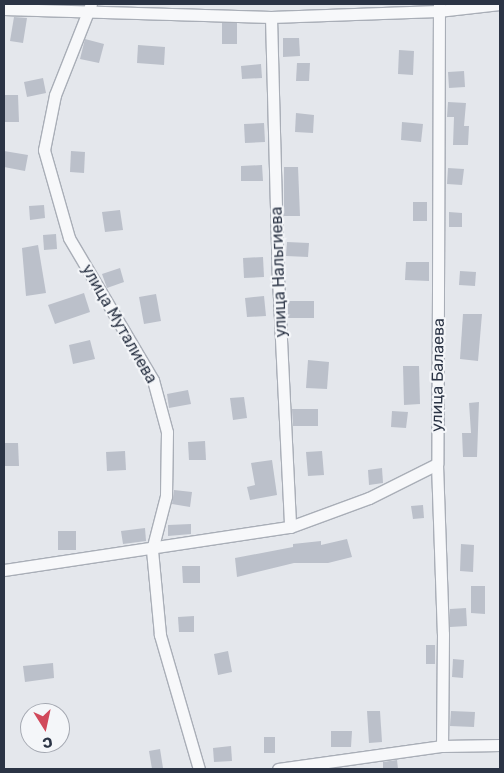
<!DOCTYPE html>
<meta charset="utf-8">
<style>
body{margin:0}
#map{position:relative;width:504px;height:773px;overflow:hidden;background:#e4e7ec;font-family:Rubik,sans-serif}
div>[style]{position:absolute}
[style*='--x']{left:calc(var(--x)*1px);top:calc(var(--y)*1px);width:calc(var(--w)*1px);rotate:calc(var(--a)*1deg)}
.building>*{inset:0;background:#bbc0ca}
.roads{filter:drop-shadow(1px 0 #a9aeb7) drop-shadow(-1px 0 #a9aeb7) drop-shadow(0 1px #a9aeb7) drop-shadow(0 -1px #a9aeb7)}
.minor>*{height:11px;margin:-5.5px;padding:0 5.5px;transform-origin:5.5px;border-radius:5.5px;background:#f7f8fa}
span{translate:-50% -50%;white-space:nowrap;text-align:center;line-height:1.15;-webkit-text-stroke:4.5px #f4f6f9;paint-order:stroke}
.street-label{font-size:16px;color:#2b3445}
.frame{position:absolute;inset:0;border:5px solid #2b3445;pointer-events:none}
.north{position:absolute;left:20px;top:703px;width:50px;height:50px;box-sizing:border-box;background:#f4f6f9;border:1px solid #a4a8b1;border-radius:50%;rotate:170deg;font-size:14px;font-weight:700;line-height:20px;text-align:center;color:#2b3445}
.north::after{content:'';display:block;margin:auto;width:18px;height:22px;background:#d1495b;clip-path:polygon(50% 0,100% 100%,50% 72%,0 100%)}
</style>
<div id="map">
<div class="building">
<div style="clip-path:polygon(14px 17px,27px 18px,23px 43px,10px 41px)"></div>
<div style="clip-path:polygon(222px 23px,237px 23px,237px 44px,222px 44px)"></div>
<div style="clip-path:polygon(283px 38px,299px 38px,300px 56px,283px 57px)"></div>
<div style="clip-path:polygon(85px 39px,104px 44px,99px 63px,80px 59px)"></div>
<div style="clip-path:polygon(138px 45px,165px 47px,164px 65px,137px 63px)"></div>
<div style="clip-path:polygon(399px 50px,414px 51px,413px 75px,398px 74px)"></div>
<div style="clip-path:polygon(297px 63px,310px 63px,309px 81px,296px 81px)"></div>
<div style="clip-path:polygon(261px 64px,262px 78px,242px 79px,241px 66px)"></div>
<div style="clip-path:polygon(464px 71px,465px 87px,449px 88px,448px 72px)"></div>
<div style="clip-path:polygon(43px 78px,46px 93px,27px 97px,24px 82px)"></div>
<div style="clip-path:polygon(4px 95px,18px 95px,19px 122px,4px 122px)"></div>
<div style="clip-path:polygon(448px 102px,466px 103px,464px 126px,469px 126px,468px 145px,453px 145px,454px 117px,447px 117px)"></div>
<div style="clip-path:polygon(296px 113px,314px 115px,313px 133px,295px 132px)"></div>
<div style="clip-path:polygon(402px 122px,423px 124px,421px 142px,401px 140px)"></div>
<div style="clip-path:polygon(264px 123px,265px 142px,245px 143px,244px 124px)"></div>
<div style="clip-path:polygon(4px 151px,28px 155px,25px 171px,4px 167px)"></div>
<div style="clip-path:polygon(71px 151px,85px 152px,84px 173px,70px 172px)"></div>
<div style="clip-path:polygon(262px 165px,263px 181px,241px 181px,241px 166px)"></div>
<div style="clip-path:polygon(284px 167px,298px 167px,300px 216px,284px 216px)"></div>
<div style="clip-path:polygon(448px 168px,464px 169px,462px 185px,447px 184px)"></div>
<div style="clip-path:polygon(413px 202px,427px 202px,427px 221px,413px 221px)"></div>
<div style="clip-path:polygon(44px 205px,45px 218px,30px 220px,29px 206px)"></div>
<div style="clip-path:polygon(120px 210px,123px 230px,105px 232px,102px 212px)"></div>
<div style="clip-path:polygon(449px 212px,462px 213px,462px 227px,449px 227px)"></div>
<div style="clip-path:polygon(56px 234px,57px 249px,44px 250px,43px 235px)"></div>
<div style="clip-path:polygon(287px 242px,309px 243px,308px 257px,286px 256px)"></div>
<div style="clip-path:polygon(38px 245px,46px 293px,26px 296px,22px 248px)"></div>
<div style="clip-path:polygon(263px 257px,264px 277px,244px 278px,243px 258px)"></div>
<div style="clip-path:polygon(406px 262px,429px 262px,429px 281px,405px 280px)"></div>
<div style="clip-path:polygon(120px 268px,124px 282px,107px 288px,102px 274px)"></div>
<div style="clip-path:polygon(460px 271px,476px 272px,475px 286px,459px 285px)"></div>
<div style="clip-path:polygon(84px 293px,90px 312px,55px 324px,48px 305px)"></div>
<div style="clip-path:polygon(156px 294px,161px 321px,144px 324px,139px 297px)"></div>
<div style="clip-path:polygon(264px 296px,266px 316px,247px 317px,245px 298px)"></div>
<div style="clip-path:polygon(288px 301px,314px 301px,314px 318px,288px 318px)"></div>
<div style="clip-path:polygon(463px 314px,482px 314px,478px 361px,460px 359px)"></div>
<div style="clip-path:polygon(90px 340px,95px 359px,73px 364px,69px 345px)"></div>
<div style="clip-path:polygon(308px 360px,329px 362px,327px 389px,306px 388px)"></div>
<div style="clip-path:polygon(403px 366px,419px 366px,420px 404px,404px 405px)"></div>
<div style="clip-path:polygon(188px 390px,191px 404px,169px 408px,167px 394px)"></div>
<div style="clip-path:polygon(244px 397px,247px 418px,233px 420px,230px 398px)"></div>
<div style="clip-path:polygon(479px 402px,477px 457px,463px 457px,462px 433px,471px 433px,469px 403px)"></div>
<div style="clip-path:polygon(292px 409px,318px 409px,318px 426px,293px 426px)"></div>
<div style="clip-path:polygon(392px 411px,408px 412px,406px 428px,391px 427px)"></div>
<div style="clip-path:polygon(205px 441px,206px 460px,189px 460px,188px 442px)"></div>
<div style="clip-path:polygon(4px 443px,18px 443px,19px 466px,4px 466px)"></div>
<div style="clip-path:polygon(125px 451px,126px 470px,107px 471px,106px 452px)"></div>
<div style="clip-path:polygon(322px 451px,324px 475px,308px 476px,306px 452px)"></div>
<div style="clip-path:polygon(272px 460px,277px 495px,250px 500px,247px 487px,255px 485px,251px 463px)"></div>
<div style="clip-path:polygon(382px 468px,383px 483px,369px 485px,368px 470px)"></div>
<div style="clip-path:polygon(174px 490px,192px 492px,190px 507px,172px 504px)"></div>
<div style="clip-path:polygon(423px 505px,424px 518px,413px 519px,411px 506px)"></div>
<div style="clip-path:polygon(191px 524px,191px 534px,168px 536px,168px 525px)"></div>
<div style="clip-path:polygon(145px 528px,146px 541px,123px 544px,121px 531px)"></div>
<div style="clip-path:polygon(58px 531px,76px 531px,76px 550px,58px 550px)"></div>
<div style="clip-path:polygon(347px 539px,352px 557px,328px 563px,294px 563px,237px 577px,235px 558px,293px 547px,293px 544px,321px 541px,321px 545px)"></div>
<div style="clip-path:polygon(461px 544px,474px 545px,473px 572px,460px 571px)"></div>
<div style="clip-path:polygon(182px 566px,200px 566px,200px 583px,183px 583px)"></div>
<div style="clip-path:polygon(471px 586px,485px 586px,485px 614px,471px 613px)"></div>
<div style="clip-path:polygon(466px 608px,467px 626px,450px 627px,450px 609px)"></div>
<div style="clip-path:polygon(194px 616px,194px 632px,179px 632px,178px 617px)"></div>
<div style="clip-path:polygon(426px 645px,435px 645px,435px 664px,426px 664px)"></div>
<div style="clip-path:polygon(228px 651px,232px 672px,218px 675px,214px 654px)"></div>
<div style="clip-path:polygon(453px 659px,464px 660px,463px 678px,452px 677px)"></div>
<div style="clip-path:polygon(53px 663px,54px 678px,25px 682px,23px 666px)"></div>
<div style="clip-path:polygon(367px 711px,380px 711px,382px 742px,369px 743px)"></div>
<div style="clip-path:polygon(451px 711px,475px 712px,474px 727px,450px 726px)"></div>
<div style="clip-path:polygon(331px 731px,352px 731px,351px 747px,331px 747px)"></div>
<div style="clip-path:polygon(264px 737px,275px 737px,275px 753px,264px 753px)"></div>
<div style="clip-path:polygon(231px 746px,232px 761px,214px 762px,213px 748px)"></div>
<div style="clip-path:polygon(160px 749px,163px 768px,152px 769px,149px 751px)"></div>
<div style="clip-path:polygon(397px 760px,398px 769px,383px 769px,383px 762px)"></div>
</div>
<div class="roads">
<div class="minor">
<div style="--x:91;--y:4;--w:98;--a:111.6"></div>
<div style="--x:55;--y:95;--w:56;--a:101.3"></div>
<div style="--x:44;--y:150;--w:91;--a:74.1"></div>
<div style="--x:69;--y:238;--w:165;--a:59.4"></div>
<div style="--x:153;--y:380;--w:54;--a:74.9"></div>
<div style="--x:167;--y:432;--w:64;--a:90.9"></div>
<div style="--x:166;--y:496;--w:56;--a:104.5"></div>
<div style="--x:152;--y:550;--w:85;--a:84.6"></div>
<div style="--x:160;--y:635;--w:140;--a:73.8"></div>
<div style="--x:439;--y:4;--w:460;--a:90.2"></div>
<div style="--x:437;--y:464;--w:170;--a:88"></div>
<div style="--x:443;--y:634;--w:112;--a:90.5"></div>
<div style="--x:4;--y:9;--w:267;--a:1.7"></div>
<div style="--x:271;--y:17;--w:167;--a:-2.1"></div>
<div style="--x:438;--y:11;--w:62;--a:-6.4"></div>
<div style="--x:271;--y:17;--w:261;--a:88.5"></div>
<div style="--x:278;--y:278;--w:249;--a:87.2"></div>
<div style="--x:4;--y:570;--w:289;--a:-8.6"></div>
<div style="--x:290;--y:527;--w:84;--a:-20.2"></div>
<div style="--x:369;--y:498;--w:76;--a:-26.6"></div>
<div style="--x:278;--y:769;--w:166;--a:-8"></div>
<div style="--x:442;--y:746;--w:58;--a:-1"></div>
</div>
</div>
<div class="street-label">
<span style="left:279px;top:272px;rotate:-92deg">улица Нальгиева</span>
<span style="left:119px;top:324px;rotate:60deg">улица Муталиева</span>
<span style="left:438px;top:375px;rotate:-89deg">улица Балаева</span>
</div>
<div class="frame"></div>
<div class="north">С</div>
</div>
